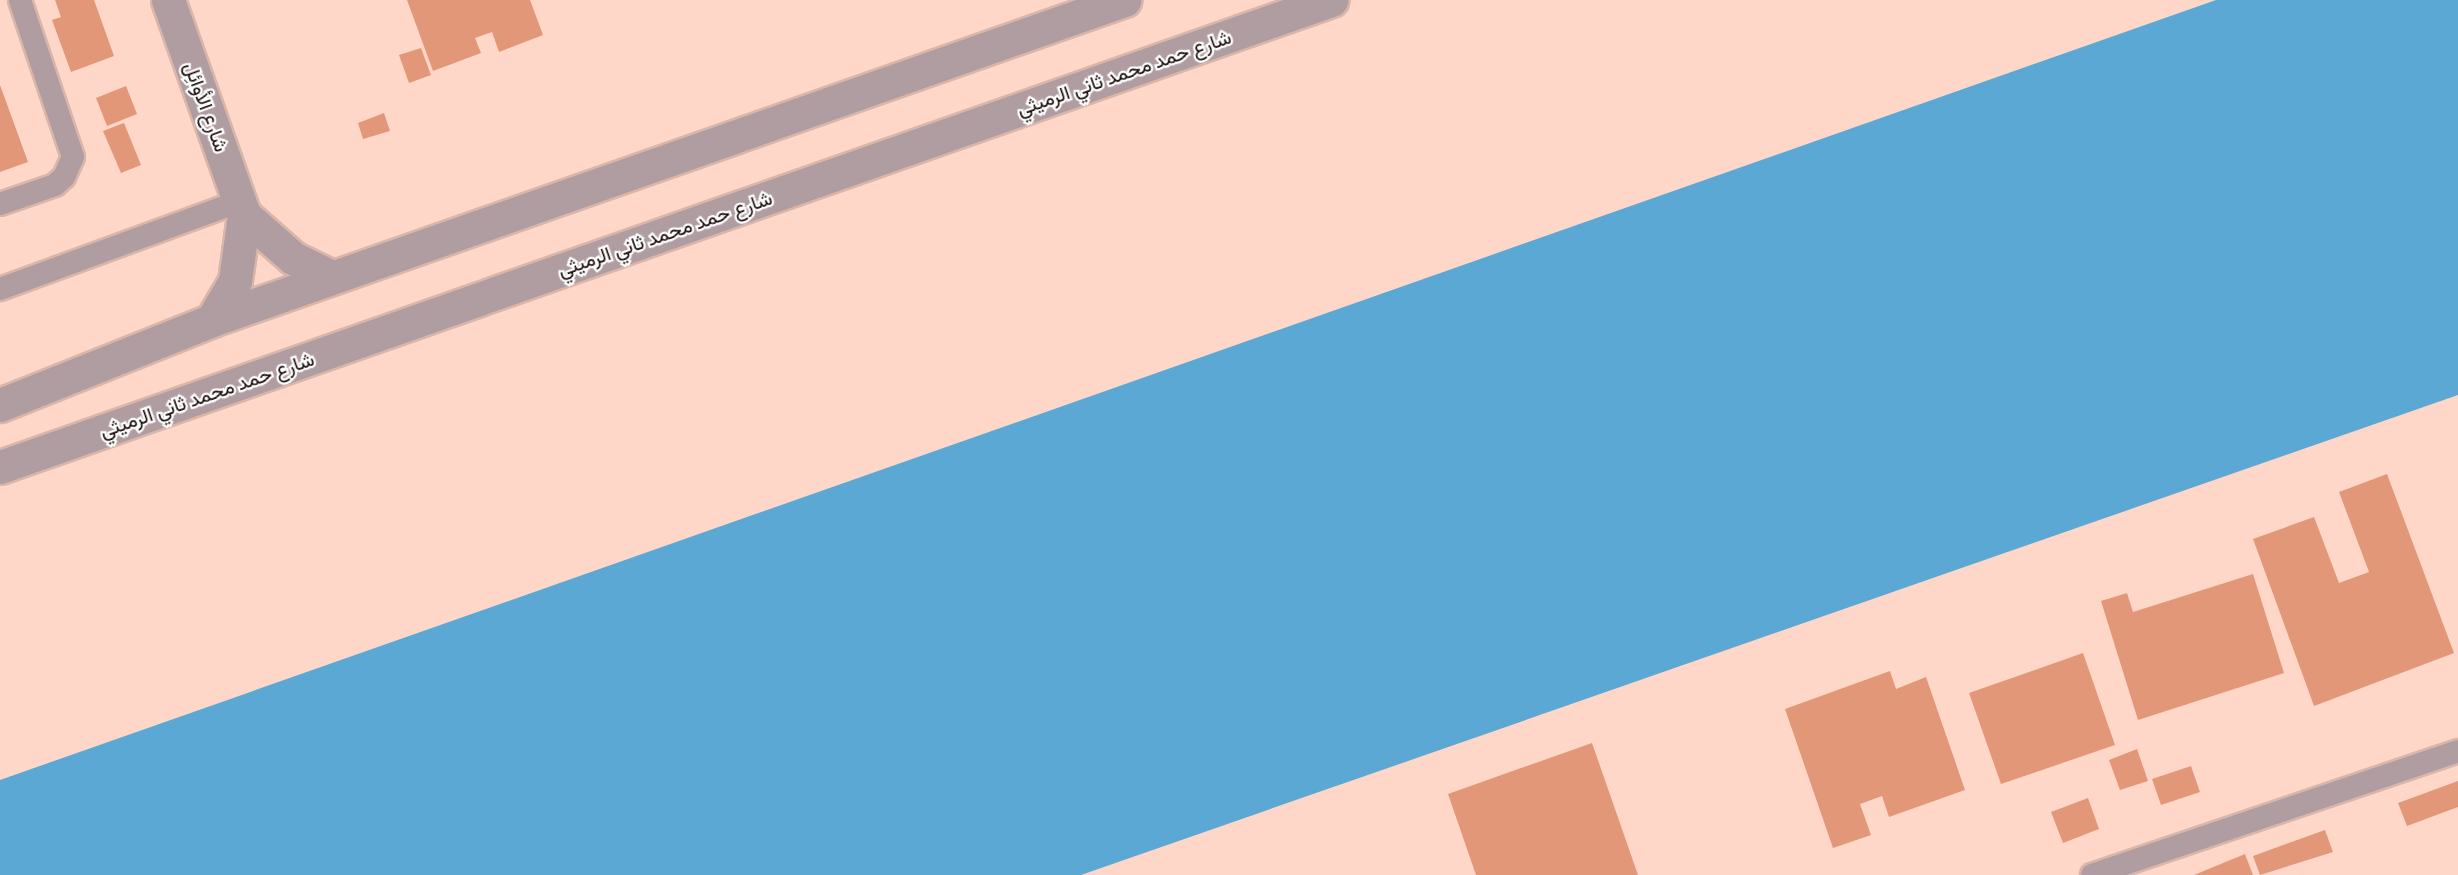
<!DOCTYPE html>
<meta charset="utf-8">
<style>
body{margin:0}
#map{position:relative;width:2458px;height:875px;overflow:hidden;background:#ffd7c8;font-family:Cabin,Vazirmatn,sans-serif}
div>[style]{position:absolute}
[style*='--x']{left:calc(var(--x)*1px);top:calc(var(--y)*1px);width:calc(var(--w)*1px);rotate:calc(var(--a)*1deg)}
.water>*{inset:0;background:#5ca8d5}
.building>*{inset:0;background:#e39779}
.roads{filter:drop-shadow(2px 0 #d9b6a9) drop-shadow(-2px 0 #d9b6a9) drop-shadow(0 2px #d9b6a9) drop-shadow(0 -2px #d9b6a9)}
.service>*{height:22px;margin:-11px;padding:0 11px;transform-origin:11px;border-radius:11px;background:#b09da2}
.minor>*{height:33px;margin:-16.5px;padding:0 16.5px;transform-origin:16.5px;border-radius:16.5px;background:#b09da2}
.tertiary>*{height:33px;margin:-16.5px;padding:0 16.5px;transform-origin:16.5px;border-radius:16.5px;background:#b09da2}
span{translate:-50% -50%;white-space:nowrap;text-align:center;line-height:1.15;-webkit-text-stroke:4.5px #fff;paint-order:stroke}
.street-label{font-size:20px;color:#140804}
</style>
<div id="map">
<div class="water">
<div style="clip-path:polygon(2216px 0,2458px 0,2458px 395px,1081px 875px,0 875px,0 780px)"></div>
</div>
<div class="building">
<div style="clip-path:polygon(55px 0,94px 0,114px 56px,71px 72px,52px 20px,61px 17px)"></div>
<div style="clip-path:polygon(407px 0,530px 0,543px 35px,499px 52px,492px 32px,475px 38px,481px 53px,433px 71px)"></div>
<div style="clip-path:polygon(421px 48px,431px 75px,409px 83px,399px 55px)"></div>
<div style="clip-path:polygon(0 85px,28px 162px,0 172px)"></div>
<div style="clip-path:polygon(126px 86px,137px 114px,107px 126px,96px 98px)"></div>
<div style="clip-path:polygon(384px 113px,390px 131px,363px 139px,358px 123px)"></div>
<div style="clip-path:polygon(124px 123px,141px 165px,121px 173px,103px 131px)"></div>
<div style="clip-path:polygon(2387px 474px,2454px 653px,2314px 706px,2253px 539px,2314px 517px,2339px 583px,2369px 572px,2339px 492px)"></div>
<div style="clip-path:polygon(2253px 574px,2284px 673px,2138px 720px,2101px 601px,2127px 593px,2133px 612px)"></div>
<div style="clip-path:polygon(2083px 653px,2115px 745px,2001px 784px,1969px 693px)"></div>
<div style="clip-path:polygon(1890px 671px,1896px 689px,1926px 677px,1965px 790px,1889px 817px,1882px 796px,1860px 804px,1871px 835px,1833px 848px,1785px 709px)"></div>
<div style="clip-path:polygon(1592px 743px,1638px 875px,1476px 875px,1448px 794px)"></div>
<div style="clip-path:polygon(2137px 749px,2148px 781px,2120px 790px,2109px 760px)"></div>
<div style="clip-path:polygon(2191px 766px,2200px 792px,2161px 805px,2152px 779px)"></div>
<div style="clip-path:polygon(2458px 781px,2458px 807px,2407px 826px,2398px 803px)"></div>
<div style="clip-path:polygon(2088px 798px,2099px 829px,2063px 843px,2051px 812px)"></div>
<div style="clip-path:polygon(2325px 830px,2333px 852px,2260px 875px,2253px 856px)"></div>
<div style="clip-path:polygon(2245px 854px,2253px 875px,2194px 875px)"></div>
</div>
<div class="roads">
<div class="service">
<div style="--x:0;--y:204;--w:58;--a:-19.1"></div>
<div style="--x:55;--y:185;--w:12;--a:-42"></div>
<div style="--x:64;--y:177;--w:22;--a:-66"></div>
<div style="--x:73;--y:157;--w:166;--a:-108.7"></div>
<div style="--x:0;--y:289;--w:256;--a:-20.1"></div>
<div style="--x:2092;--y:875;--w:386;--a:-18.7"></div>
</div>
<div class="minor">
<div style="--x:168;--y:0;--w:228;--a:70.5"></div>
<div style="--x:244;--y:215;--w:67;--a:97.8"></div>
<div style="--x:235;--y:281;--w:45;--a:120.5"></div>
<div style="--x:244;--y:215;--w:65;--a:41.3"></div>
<div style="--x:293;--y:258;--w:43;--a:26"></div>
</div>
<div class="tertiary">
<div style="--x:0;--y:405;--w:228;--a:-21.8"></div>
<div style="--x:212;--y:320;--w:967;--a:-19.33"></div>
<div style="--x:0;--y:467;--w:1411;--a:-19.33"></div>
</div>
</div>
<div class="street-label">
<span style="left:1124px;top:73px;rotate:-19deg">شارع حمد محمد ثاني الرميثي</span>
<span style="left:206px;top:107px;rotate:70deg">شارع الأوائِل</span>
<span style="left:665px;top:234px;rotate:-19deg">شارع حمد محمد ثاني الرميثي</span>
<span style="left:207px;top:395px;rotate:-19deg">شارع حمد محمد ثاني الرميثي</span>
</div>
</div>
